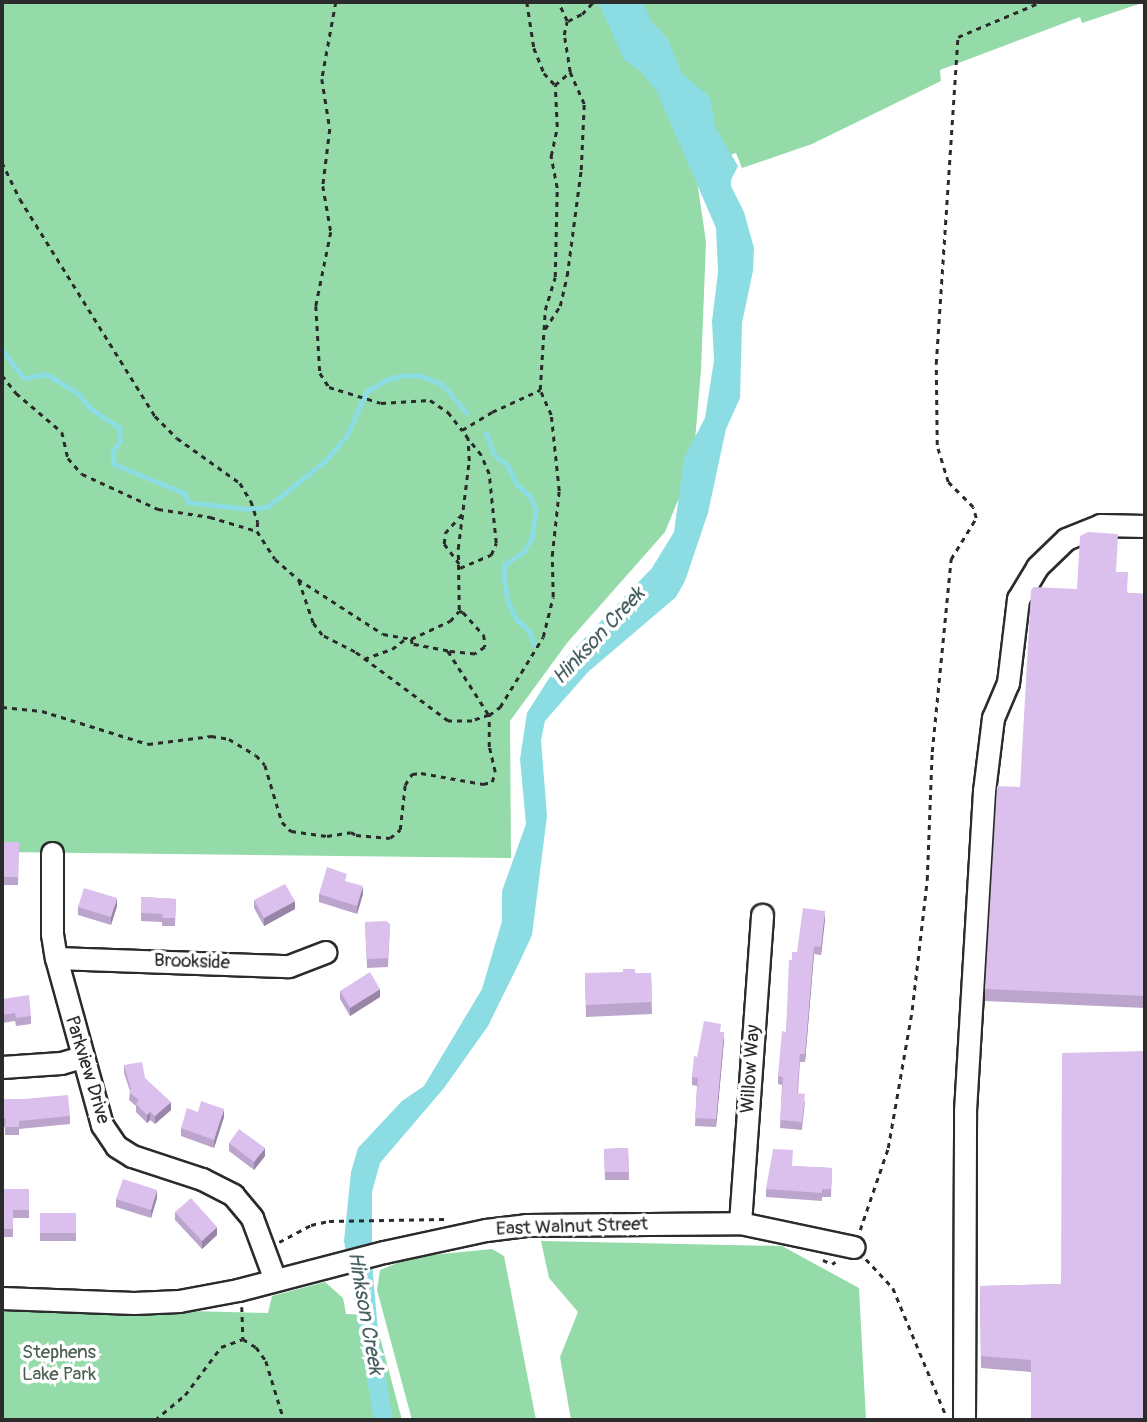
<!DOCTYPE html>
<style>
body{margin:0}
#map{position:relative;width:1147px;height:1422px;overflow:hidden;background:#fff;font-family:Pangolin,sans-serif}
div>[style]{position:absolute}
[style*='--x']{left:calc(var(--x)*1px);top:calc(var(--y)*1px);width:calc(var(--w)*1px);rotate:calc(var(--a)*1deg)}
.green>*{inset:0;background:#94dba9}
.water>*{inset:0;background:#8cdde3}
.stream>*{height:4.5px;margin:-2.25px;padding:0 2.25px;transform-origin:2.25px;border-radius:2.25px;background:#8cdde3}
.path>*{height:2.5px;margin-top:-1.25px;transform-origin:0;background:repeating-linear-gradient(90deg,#2b2b2b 0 5px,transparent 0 10px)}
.roads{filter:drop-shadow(2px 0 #2b2b2b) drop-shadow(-2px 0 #2b2b2b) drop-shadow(0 2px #2b2b2b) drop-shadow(0 -2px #2b2b2b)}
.minor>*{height:21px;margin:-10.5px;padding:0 10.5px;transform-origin:10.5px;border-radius:10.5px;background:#fff}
.wall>*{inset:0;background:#bca5cd}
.shaded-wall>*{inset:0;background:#9986a7}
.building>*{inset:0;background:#dbc0ee}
span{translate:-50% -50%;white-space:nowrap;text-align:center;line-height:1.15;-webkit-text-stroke:7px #fff;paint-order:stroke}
.street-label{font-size:19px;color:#2b2b2b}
.park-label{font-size:19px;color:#4a6051}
.water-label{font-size:21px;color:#486062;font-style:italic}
.frame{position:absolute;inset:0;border:4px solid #2b2b2b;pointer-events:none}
</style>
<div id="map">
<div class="green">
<div style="clip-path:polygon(2px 2px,1145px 2px,1082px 23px,1080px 17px,940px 70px,941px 81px,812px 144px,742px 168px,736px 153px,695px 167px,706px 242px,701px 370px,693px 464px,665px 532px,567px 643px,510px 721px,511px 858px,2px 852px)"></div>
<div style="clip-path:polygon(541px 1241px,782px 1246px,859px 1288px,866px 1420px,571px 1420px,560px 1357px,578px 1312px,549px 1278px)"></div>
<div style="clip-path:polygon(492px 1249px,504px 1256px,536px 1420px,412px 1420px,377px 1290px,380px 1270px,412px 1257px)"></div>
<div style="clip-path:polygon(325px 1282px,343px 1298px,346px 1314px,374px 1315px,402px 1420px,2px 1420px,2px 1306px,268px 1313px,272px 1296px)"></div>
</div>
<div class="water">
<div style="clip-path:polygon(598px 2px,643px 2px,651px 21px,667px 38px,683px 75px,710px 97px,715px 127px,738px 166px,731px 180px,731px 186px,744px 212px,754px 248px,753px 271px,742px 323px,740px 398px,726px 429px,708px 513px,685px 581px,676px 597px,588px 672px,545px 721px,541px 740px,547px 816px,532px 935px,520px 961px,488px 1026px,444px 1088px,380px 1163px,372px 1192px,372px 1263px,378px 1331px,393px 1420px,374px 1420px,344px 1241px,351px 1172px,358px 1148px,402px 1101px,424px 1086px,482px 989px,502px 921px,502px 891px,526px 824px,520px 759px,527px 713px,555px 669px,652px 568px,674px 532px,684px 458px,705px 418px,714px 360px,712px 321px,718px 272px,716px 228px,657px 92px,641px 72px,624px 60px)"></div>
</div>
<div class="stream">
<div style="--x:2;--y:349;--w:34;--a:53"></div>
<div style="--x:22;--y:376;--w:5;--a:22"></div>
<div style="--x:27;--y:378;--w:16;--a:-14"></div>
<div style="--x:43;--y:374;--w:7;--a:16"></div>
<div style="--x:50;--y:376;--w:34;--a:32"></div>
<div style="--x:79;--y:394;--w:18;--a:52"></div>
<div style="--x:90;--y:408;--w:36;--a:34"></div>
<div style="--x:120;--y:428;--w:14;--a:90"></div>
<div style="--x:120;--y:442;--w:12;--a:125"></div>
<div style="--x:113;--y:452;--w:12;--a:85"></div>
<div style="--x:114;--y:464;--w:76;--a:22.5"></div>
<div style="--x:184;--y:493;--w:10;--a:66"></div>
<div style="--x:188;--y:502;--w:6;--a:9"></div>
<div style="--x:194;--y:503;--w:54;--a:6.3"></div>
<div style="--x:248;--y:509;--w:19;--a:-6"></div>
<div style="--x:267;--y:507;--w:73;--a:-38.3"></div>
<div style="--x:324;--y:462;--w:33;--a:-49"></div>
<div style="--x:346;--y:437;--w:51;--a:-65.5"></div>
<div style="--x:367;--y:391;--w:22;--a:-30"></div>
<div style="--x:386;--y:380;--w:18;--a:-16"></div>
<div style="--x:403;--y:375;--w:18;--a:3"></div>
<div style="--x:421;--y:376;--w:22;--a:21"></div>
<div style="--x:442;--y:384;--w:38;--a:49"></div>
<div style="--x:486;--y:433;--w:24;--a:68"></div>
<div style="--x:495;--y:455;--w:17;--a:40"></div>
<div style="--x:508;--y:466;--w:20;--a:63"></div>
<div style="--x:517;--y:484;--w:19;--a:43"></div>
<div style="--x:531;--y:497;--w:15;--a:70"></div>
<div style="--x:536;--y:511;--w:27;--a:98"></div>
<div style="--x:532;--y:538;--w:16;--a:120"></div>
<div style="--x:524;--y:552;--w:23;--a:146"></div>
<div style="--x:505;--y:565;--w:11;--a:95"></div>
<div style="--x:504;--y:576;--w:25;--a:81"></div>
<div style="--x:508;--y:601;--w:19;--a:65"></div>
<div style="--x:516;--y:618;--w:20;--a:45"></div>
<div style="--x:530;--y:632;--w:13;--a:72"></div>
</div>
<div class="path">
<div style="--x:336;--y:2;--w:78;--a:100.3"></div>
<div style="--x:322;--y:79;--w:51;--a:80.9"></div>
<div style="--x:330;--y:129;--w:57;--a:97"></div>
<div style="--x:323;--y:186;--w:47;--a:80.1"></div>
<div style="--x:331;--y:232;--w:76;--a:101.5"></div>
<div style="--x:316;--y:306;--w:67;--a:86.6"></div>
<div style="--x:320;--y:373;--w:17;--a:57"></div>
<div style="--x:329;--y:387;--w:54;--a:17.1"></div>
<div style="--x:381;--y:403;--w:49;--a:-3.5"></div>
<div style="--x:430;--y:400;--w:22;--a:34"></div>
<div style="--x:448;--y:412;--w:23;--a:52"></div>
<div style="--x:462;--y:430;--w:35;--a:-31"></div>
<div style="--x:492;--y:412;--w:53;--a:-24.6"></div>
<div style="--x:540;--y:390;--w:80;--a:-86.4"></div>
<div style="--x:545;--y:310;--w:34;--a:-73"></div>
<div style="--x:555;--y:277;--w:89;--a:-88.7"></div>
<div style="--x:557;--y:188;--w:33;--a:-101"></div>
<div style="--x:551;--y:156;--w:30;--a:-78"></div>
<div style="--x:557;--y:127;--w:42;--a:-92.7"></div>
<div style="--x:527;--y:2;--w:47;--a:81.3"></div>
<div style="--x:534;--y:48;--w:27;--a:68"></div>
<div style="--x:544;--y:73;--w:16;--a:47"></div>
<div style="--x:555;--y:85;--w:20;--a:-41"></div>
<div style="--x:570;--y:72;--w:37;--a:-99"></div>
<div style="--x:564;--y:35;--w:14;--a:-78"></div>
<div style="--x:567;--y:21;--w:21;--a:-115"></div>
<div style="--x:568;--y:21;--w:16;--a:-27"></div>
<div style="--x:582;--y:14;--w:16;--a:-47"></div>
<div style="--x:2;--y:162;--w:41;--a:64.1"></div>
<div style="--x:20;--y:199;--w:256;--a:58.1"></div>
<div style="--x:155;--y:416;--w:31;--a:45"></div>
<div style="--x:177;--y:438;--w:77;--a:35.5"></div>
<div style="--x:240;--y:483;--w:21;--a:59"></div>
<div style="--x:251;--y:501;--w:22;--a:72"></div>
<div style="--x:258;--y:522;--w:9;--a:96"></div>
<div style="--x:545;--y:329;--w:27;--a:-57"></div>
<div style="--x:560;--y:306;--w:31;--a:-77"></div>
<div style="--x:567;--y:276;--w:107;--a:-82.5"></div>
<div style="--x:581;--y:170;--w:66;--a:-87.4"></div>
<div style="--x:584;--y:104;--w:35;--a:-114"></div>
<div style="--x:2;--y:375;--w:23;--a:52"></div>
<div style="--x:16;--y:393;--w:60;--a:40.3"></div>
<div style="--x:62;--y:432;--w:27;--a:77"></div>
<div style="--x:68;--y:458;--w:21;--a:49"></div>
<div style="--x:82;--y:474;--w:84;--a:24.7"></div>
<div style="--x:158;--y:509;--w:53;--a:8.7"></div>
<div style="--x:210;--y:517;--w:49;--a:16.6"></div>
<div style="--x:257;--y:531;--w:33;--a:57"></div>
<div style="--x:275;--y:559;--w:30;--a:41"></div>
<div style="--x:298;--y:579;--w:101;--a:32.9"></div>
<div style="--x:383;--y:634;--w:28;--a:10"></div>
<div style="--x:459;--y:564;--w:25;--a:-127"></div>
<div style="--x:444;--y:544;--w:11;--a:-85"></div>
<div style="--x:445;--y:533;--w:27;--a:-48"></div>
<div style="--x:460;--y:568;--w:34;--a:-23"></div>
<div style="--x:491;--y:555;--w:13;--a:-67"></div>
<div style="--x:496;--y:543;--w:69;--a:-95.8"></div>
<div style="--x:489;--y:474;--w:21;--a:-113"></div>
<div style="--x:481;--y:455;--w:21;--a:-129"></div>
<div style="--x:459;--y:610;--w:61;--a:-90.9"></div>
<div style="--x:458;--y:549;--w:89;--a:-82.9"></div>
<div style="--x:469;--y:461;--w:22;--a:-93"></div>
<div style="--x:468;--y:439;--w:11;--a:-124"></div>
<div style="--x:448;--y:651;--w:37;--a:-169"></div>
<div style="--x:412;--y:644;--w:5;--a:-101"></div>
<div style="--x:411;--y:639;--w:43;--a:-24.8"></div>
<div style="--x:450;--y:621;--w:13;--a:-48"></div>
<div style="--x:459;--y:611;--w:4;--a:14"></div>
<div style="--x:463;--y:612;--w:31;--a:48"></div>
<div style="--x:484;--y:635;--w:12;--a:85"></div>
<div style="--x:485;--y:647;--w:12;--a:145"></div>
<div style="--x:475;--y:654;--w:27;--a:-174"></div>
<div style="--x:448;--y:651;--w:76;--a:57.4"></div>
<div style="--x:489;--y:715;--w:14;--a:-36"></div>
<div style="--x:500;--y:707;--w:82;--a:-58.4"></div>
<div style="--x:543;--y:637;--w:41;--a:-76"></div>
<div style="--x:553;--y:597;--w:41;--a:-91.4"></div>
<div style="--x:552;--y:556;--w:65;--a:-83.9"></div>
<div style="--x:559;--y:491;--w:76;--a:-96"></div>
<div style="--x:551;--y:415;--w:27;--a:-114"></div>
<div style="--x:364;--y:659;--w:30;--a:-20"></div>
<div style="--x:392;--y:649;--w:15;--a:-37"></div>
<div style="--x:2;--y:707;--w:40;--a:5.7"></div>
<div style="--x:42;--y:711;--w:111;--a:17.3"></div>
<div style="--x:148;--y:744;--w:64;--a:-7.2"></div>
<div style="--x:211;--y:736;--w:18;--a:9"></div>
<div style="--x:229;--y:739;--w:31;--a:31"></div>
<div style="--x:256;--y:755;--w:13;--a:48"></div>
<div style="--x:265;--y:765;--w:59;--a:73.4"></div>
<div style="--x:282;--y:822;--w:13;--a:45"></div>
<div style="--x:291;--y:831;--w:36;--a:8"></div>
<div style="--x:327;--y:836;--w:24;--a:-9"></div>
<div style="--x:351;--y:832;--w:6;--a:31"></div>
<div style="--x:356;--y:835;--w:34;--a:5"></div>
<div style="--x:390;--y:838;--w:13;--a:-39"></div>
<div style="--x:400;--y:830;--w:45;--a:-83.7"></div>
<div style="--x:405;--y:785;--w:13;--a:-58"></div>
<div style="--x:412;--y:774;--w:9;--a:-6"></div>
<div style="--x:421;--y:773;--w:63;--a:10.1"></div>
<div style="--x:483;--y:784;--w:9;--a:-13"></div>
<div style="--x:492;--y:782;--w:10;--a:-73"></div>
<div style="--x:495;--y:772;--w:26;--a:-103"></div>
<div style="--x:489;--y:747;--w:32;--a:-90"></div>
<div style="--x:489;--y:715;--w:18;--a:161"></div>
<div style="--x:472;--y:721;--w:24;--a:180"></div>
<div style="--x:448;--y:721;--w:116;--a:-143.4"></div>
<div style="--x:355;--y:652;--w:37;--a:-153"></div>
<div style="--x:322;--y:635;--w:15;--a:-127"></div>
<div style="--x:313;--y:623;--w:46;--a:-108.8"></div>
<div style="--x:860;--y:1230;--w:87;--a:-71.1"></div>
<div style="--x:888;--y:1148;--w:140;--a:-80.1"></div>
<div style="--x:912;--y:1010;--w:131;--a:-83.4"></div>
<div style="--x:927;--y:880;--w:128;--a:-87.8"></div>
<div style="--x:932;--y:752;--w:194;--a:-84.4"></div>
<div style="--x:951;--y:559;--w:48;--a:-58.6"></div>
<div style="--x:976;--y:518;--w:11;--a:-105"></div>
<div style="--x:973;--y:507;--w:35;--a:-135"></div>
<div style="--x:948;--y:482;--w:39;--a:-107"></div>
<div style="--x:937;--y:445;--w:81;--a:-90.7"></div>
<div style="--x:936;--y:364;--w:328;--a:-86.2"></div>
<div style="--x:958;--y:37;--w:90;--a:-22.9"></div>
<div style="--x:279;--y:1242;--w:36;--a:-28"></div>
<div style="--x:311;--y:1225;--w:18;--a:-13"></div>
<div style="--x:329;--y:1221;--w:115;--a:-1"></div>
<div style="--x:866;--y:1259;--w:40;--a:47"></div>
<div style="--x:893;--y:1288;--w:135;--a:67.4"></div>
<div style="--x:823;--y:1260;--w:10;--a:24"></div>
<div style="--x:832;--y:1264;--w:4;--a:-34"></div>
<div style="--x:242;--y:1307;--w:32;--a:88"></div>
<div style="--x:155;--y:1420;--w:39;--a:-40"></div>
<div style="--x:185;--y:1395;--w:60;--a:-53.1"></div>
<div style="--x:221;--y:1347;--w:23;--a:-20"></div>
<div style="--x:243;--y:1339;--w:15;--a:32"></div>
<div style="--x:256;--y:1347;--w:17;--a:54"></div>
<div style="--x:266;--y:1361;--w:62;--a:73"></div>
</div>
<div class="roads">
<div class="minor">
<div style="--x:52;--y:853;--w:81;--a:90"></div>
<div style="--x:52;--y:934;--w:24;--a:81"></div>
<div style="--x:56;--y:958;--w:173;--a:74.6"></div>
<div style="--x:102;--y:1125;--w:25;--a:56"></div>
<div style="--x:116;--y:1146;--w:19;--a:32"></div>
<div style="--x:132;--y:1156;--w:74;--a:18.2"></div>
<div style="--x:202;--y:1179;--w:35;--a:27"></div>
<div style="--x:233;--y:1195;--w:30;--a:50"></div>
<div style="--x:252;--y:1218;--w:66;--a:69.6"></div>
<div style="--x:56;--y:958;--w:233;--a:2"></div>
<div style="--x:289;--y:966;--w:39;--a:-21"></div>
<div style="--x:2;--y:1067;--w:59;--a:-3.9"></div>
<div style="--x:61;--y:1063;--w:22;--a:-16"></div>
<div style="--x:740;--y:1223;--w:309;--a:-85.9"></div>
<div style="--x:2;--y:1298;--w:132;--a:2.2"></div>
<div style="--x:134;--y:1303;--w:45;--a:-2.5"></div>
<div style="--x:179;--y:1301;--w:60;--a:-10.6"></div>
<div style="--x:238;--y:1290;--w:151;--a:-14.6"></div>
<div style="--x:384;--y:1252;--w:104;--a:-12.2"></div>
<div style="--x:486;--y:1230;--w:40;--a:-7.1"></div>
<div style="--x:526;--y:1225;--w:214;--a:-0.5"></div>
<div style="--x:740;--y:1223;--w:116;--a:11.9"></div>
<div style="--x:964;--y:1420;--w:309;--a:-89.8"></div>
<div style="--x:965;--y:1111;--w:321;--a:-86.6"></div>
<div style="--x:984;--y:791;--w:74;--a:-83"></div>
<div style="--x:993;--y:718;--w:38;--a:-67"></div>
<div style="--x:1008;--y:683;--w:85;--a:-83.2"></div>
<div style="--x:1018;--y:599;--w:37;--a:-59"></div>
<div style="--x:1037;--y:567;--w:40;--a:-44"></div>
<div style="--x:1066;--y:539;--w:37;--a:-22"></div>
<div style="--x:1100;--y:525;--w:45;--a:1.3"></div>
</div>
</div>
<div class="wall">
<div style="clip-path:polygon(1116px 572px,1128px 593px,1145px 594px,1145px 1008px,985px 1001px,985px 989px,1020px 787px,1077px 589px)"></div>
<div style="clip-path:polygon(2px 842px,19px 842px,18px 885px,2px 885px)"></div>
<div style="clip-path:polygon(347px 882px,363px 894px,357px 914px,319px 902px,319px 894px)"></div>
<div style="clip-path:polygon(141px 897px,176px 899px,175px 926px,162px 926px,162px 922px,141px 921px)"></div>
<div style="clip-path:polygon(254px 900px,295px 909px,264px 926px,254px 908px)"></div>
<div style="clip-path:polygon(117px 906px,111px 925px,78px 915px,78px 907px)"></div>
<div style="clip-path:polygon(825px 919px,821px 955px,814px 954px,805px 1062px,800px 1062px,798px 1093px,805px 1102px,802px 1130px,780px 1128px,782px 1085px,778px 1084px,778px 1076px,786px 1032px,792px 960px,797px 952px)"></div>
<div style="clip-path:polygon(365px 922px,390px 924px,388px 967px,367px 968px)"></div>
<div style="clip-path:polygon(585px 973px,651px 973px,652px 1014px,586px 1017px)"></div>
<div style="clip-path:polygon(340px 991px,380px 997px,350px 1016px,340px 999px)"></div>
<div style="clip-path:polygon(2px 999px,31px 1016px,31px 1024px,16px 1026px,15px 1021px,2px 1023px)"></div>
<div style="clip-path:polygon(721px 1032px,724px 1040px,716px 1127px,695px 1126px,697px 1086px,692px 1085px,692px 1077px,697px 1057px)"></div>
<div style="clip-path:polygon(124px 1065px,145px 1078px,171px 1110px,155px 1124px,150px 1120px,147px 1123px,136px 1112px,136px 1106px,129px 1100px,130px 1091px,124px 1073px)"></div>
<div style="clip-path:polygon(2px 1099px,70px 1116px,70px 1124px,19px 1129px,19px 1135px,5px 1135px,5px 1127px,2px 1127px)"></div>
<div style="clip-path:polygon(198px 1112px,224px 1117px,214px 1148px,181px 1136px,181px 1128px)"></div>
<div style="clip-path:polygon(229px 1143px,265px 1156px,254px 1170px,229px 1151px)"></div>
<div style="clip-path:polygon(628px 1148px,629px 1180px,605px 1180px,604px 1149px)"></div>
<div style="clip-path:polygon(792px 1166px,832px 1168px,831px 1197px,822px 1197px,822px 1201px,766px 1197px,766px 1189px)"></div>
<div style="clip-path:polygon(2px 1189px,29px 1189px,29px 1218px,13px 1218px,13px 1237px,2px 1237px)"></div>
<div style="clip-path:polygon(157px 1198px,151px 1218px,116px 1207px,116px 1199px)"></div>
<div style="clip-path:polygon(175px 1212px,217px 1235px,202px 1249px,175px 1220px)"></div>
<div style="clip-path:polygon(40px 1213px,76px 1213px,76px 1241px,40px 1241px)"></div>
<div style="clip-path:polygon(1061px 1284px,1031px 1372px,981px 1368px,980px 1286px)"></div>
</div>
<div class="shaded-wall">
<div style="clip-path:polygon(363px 886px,363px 894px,357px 914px,357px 906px)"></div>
<div style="clip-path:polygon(117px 898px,117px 906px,111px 925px,111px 917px)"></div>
<div style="clip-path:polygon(295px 901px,295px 909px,264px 926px,264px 918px)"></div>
<div style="clip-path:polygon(825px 911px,825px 919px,821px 955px,821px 947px)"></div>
<div style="clip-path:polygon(814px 946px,814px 954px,805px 1062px,805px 1054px)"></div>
<div style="clip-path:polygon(380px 989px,380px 997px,350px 1016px,350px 1008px)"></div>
<div style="clip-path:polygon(724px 1032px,724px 1040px,716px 1127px,716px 1119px)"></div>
<div style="clip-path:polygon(171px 1102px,171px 1110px,155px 1124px,155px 1116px)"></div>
<div style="clip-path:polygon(224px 1109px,224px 1117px,214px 1148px,214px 1140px)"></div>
<div style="clip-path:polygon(150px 1112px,150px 1120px,147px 1123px,147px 1115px)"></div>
<div style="clip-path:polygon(265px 1148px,265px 1156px,254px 1170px,254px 1162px)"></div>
<div style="clip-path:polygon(157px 1190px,157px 1198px,151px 1218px,151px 1210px)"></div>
<div style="clip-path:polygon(217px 1227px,217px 1235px,202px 1249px,202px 1241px)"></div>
</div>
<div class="building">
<div style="clip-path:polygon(1088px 532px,1118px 534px,1116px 572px,1128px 572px,1127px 593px,1145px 594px,1145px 996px,985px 989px,997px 786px,1020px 787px,1031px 591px,1033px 587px,1077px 589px,1080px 536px)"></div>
<div style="clip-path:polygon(2px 842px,19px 842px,18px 877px,2px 877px)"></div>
<div style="clip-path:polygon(327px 867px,347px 874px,345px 881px,363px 886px,357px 906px,319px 894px)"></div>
<div style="clip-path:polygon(285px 884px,295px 901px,264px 918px,254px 900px)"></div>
<div style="clip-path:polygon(84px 888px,117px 898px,111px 917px,78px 907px)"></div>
<div style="clip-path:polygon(141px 897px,176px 899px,175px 918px,162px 918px,163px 914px,141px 913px)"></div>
<div style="clip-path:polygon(803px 908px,825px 911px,821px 947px,814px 946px,805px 1054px,800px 1054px,797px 1093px,805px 1094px,802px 1122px,780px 1120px,783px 1077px,778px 1076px,782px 1031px,786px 1032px,789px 960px,792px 960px,792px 952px,797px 952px)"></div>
<div style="clip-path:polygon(386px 921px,390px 924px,388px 958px,367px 959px,365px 922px)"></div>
<div style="clip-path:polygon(623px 969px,635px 969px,635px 973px,651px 973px,652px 1002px,586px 1005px,585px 973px,623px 972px)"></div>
<div style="clip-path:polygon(370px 972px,380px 989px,350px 1008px,340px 991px)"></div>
<div style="clip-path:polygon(29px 995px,31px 1016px,16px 1018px,15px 1013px,2px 1015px,2px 999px)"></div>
<div style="clip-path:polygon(704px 1021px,721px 1024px,720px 1032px,724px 1032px,716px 1119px,695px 1118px,698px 1078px,692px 1077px,694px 1056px,697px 1057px)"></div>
<div style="clip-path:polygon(1145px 1051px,1145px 1420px,1031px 1420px,1031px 1360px,981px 1356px,980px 1286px,1061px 1284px,1062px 1053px)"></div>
<div style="clip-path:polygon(142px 1062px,145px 1078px,171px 1102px,155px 1116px,150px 1112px,147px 1115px,136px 1104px,139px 1100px,129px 1092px,131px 1089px,124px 1065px)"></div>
<div style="clip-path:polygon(68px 1095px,70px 1116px,19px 1121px,19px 1127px,5px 1127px,6px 1119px,2px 1119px,2px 1099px,23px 1099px)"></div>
<div style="clip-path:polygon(201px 1101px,224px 1109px,214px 1140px,181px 1128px,187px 1108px,198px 1112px)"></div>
<div style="clip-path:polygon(239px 1129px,265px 1148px,254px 1162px,229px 1143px)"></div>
<div style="clip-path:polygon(628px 1148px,629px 1172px,605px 1172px,604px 1149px)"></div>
<div style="clip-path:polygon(773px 1149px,793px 1150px,792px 1166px,832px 1168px,831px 1189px,822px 1189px,822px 1193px,766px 1189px)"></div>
<div style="clip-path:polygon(123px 1179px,157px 1190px,151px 1210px,116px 1199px)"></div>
<div style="clip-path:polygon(2px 1189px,29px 1189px,29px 1210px,13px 1210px,13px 1229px,2px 1229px)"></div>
<div style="clip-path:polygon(191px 1198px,217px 1227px,202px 1241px,175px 1212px)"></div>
<div style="clip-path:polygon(40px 1213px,76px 1213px,76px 1233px,40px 1233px)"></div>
</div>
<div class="street-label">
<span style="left:192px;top:962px;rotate:2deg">Brookside</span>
<span style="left:751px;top:1069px;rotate:-86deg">Willow Way</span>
<span style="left:87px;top:1070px;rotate:73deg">Parkview Drive</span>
<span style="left:572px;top:1227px;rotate:-2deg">East Walnut Street</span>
</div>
<div class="park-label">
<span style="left:59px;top:1364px">Stephens<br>Lake Park</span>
</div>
<div class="water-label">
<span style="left:599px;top:636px;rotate:-47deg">Hinkson Creek</span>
<span style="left:365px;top:1313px;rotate:80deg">Hinkson Creek</span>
</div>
<div class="frame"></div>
</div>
